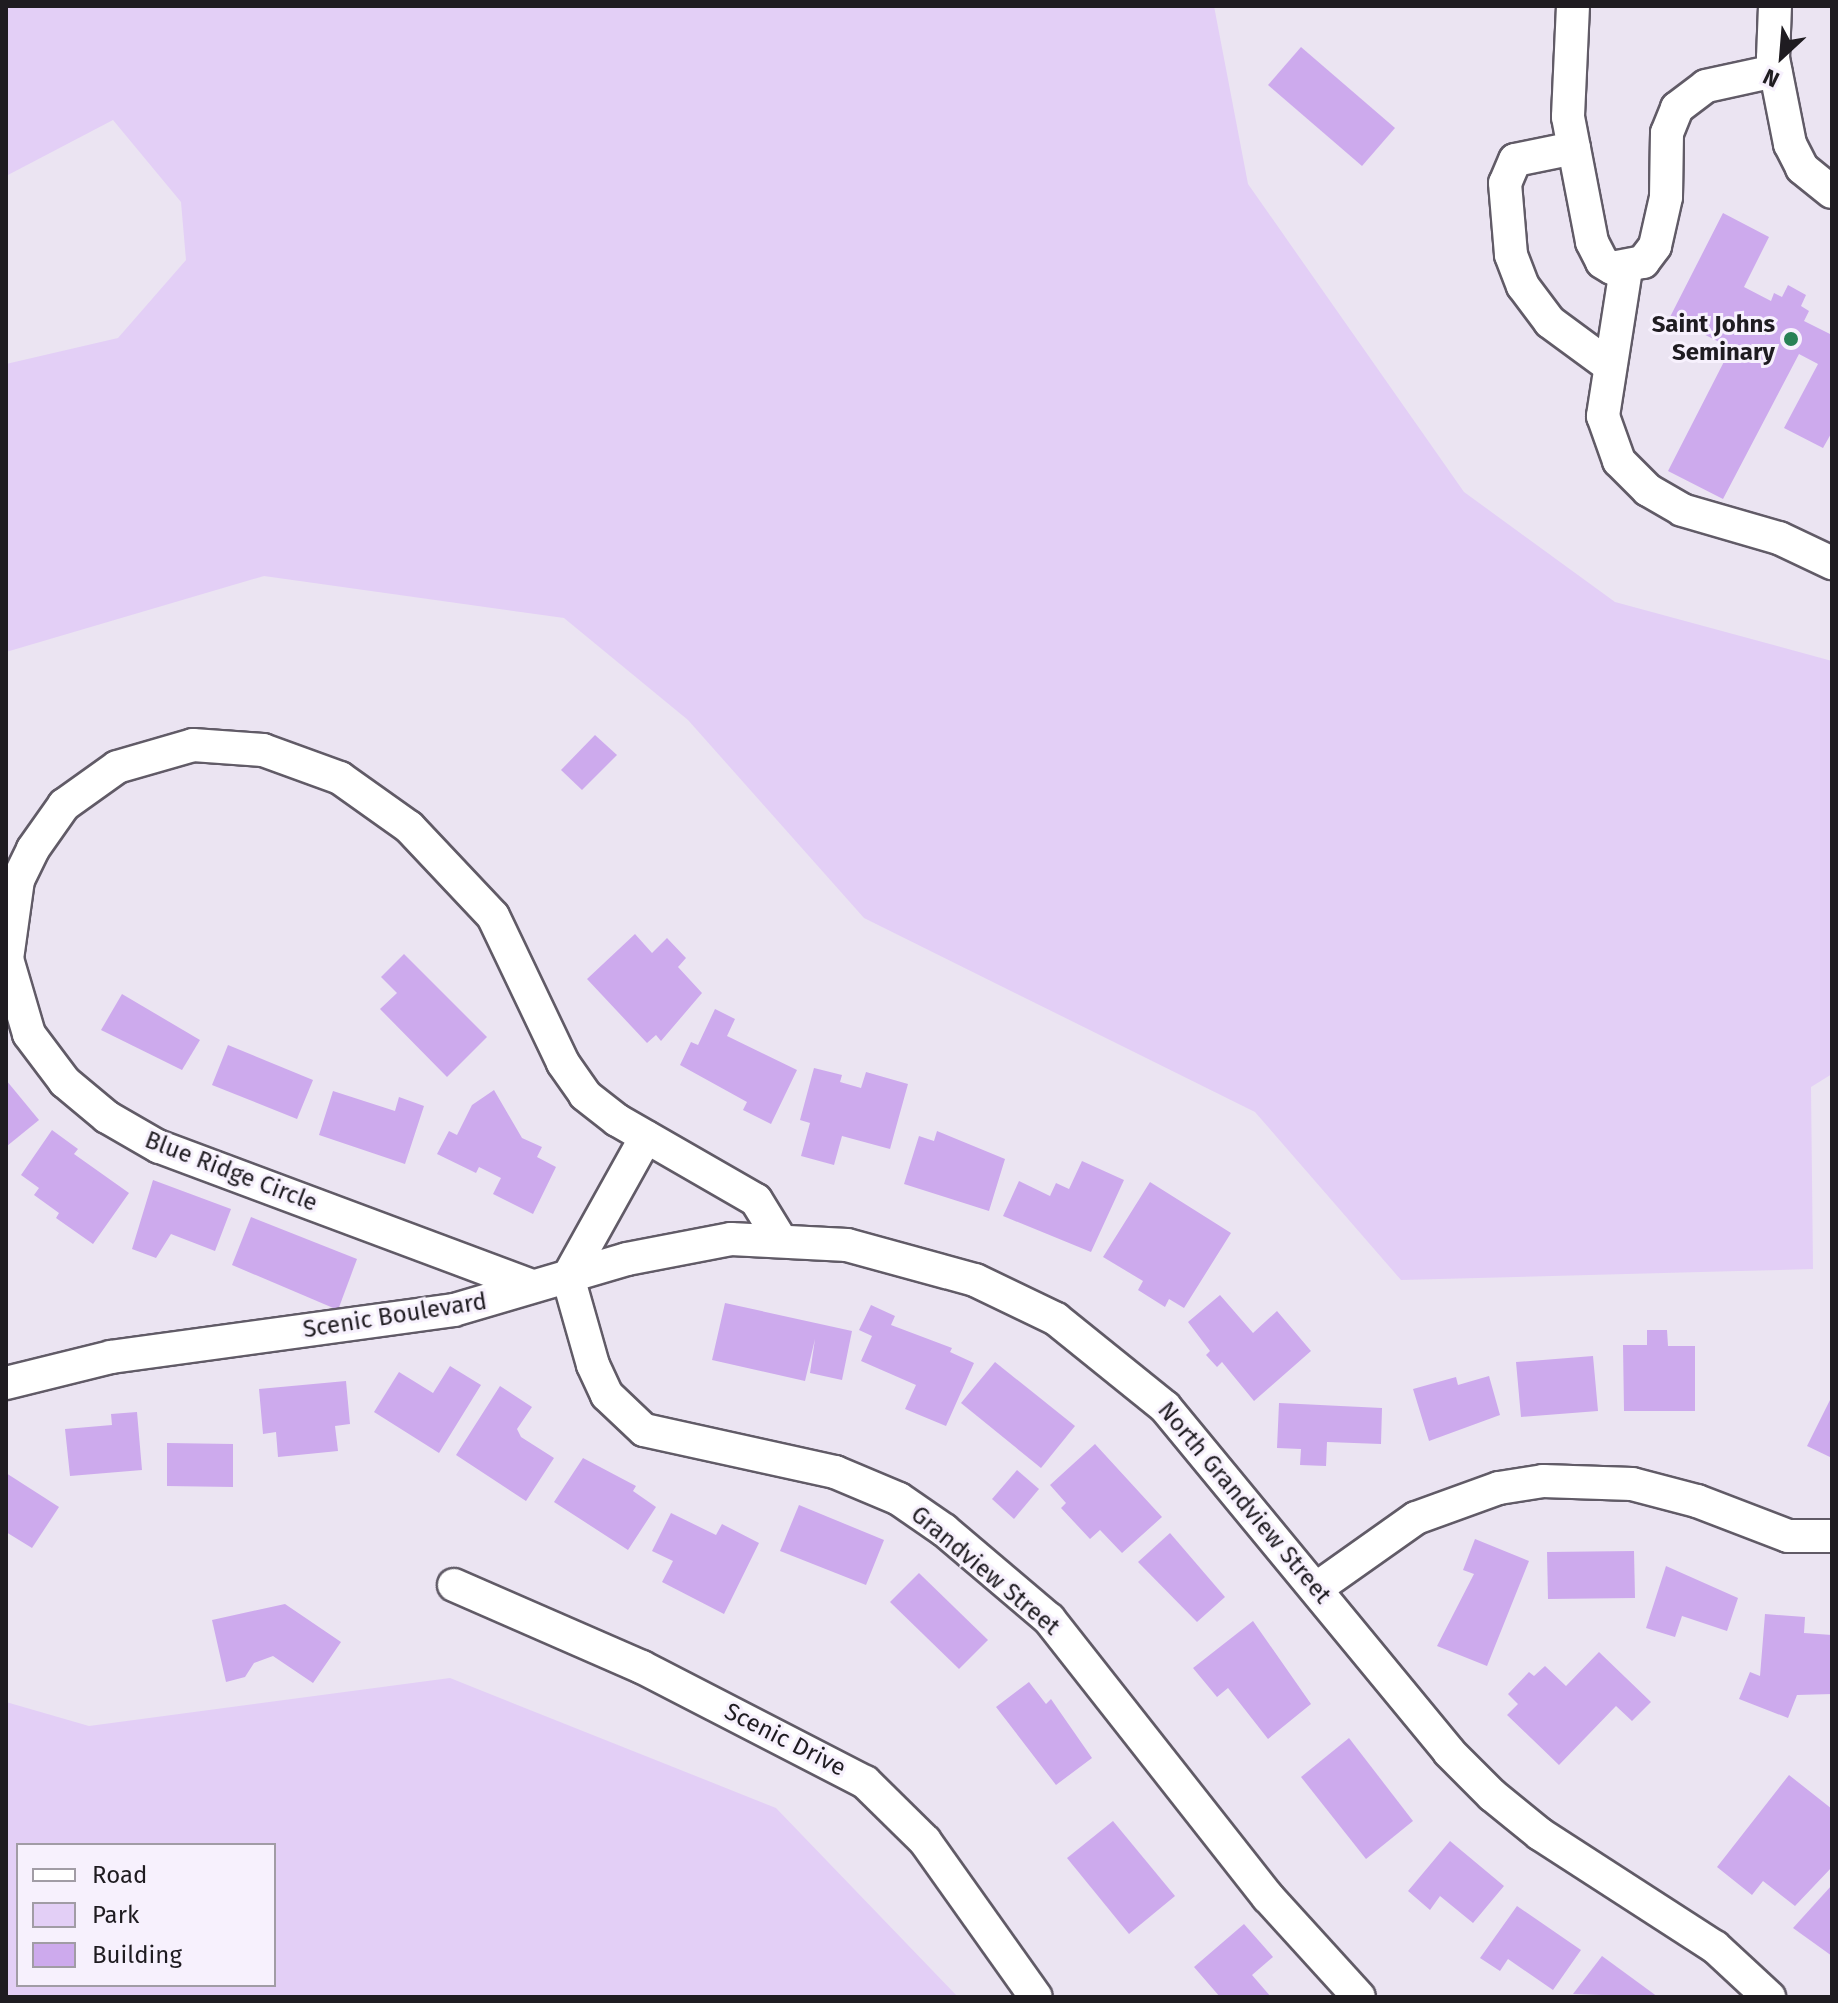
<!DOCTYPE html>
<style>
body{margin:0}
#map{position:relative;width:1838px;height:2003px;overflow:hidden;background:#ebe4f2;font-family:"Fira Sans",sans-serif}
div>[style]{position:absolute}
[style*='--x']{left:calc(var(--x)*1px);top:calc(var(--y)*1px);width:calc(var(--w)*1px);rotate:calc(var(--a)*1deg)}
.green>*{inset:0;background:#e3cff6}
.building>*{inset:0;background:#cdaaed}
.roads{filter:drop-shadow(2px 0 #615b67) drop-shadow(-2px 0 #615b67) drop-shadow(0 2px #615b67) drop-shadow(0 -2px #615b67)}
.minor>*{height:32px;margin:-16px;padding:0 16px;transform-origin:16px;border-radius:16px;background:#fff}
.dots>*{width:22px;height:22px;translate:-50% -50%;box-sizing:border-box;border:4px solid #f7f1fd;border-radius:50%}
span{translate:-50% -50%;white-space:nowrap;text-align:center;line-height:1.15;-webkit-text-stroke:6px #f7f1fd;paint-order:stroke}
.poi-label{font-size:24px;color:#1f1c21;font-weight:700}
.right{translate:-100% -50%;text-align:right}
.street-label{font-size:24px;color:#1f1c21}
.frame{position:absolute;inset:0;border:8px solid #1f1c21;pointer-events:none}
.legend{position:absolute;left:16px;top:1843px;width:260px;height:144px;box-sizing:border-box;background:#f7f1fd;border:2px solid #a19ca5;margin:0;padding:10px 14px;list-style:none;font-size:24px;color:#1f1c21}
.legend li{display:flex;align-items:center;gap:16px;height:40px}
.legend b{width:40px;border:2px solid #a19ca5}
.north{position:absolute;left:1742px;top:16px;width:80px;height:80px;-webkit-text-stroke:6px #f7f1fd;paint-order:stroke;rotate:206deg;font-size:22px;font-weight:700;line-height:32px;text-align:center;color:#1f1c21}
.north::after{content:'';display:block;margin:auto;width:28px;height:36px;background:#1f1c21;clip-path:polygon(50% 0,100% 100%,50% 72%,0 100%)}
</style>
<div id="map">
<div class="green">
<div style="clip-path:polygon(6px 6px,1214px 6px,1248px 184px,1464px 492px,1615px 602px,1832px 661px,1832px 1074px,1811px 1087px,1813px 1269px,1401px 1280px,1255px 1112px,864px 918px,688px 720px,564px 618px,264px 576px,6px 652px,6px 364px,118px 338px,186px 260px,181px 202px,113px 120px,6px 176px)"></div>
<div style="clip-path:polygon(evenodd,450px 1678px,776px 1808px,958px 1997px,6px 1997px,6px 1702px,89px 1726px,450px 1678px,18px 1845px,274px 1845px,274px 1985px,18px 1985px,18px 1845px)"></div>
</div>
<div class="building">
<div style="clip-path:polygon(1301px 47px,1395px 128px,1362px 166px,1268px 85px)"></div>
<div style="clip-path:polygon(1723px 213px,1769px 237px,1744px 287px,1771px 301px,1774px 293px,1782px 297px,1788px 285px,1806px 295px,1801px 306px,1809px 311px,1804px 321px,1832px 335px,1832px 432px,1823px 448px,1784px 428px,1818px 364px,1799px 354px,1723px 499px,1668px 471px,1731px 348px,1670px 317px)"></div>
<div style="clip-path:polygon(595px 735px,617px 755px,582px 790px,561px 770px)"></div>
<div style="clip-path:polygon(635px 934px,652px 953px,667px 938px,686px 958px,678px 967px,702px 993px,661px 1041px,656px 1035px,647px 1043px,587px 979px)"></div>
<div style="clip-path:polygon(404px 954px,487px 1037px,447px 1077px,380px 1009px,397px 993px,381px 977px)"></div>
<div style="clip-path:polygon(122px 994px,200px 1040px,182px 1070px,101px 1030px)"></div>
<div style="clip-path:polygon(715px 1009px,735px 1019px,727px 1036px,797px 1070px,771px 1124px,743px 1110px,747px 1102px,680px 1065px,691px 1042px,698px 1045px)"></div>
<div style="clip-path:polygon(228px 1045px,313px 1080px,297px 1119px,212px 1085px)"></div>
<div style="clip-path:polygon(814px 1068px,842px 1075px,840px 1082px,861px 1088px,866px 1072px,908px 1084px,890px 1149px,842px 1136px,834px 1165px,801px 1156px,810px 1123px,800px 1120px)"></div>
<div style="clip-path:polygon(6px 1080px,39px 1120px,7px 1146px,6px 1144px)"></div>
<div style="clip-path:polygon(494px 1090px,522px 1138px,542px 1147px,537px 1157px,556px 1167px,533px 1214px,493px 1194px,501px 1178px,479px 1167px,476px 1173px,437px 1154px,449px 1131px,457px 1135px,472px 1105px)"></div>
<div style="clip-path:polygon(333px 1091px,395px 1111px,399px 1097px,424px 1106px,405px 1164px,319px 1135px)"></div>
<div style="clip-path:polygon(52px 1130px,78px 1149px,74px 1154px,129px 1193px,93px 1244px,56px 1218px,59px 1213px,34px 1195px,39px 1188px,21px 1175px)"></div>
<div style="clip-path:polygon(937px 1131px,1005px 1159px,989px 1211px,904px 1184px,919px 1136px,934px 1141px)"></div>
<div style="clip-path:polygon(1082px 1161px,1124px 1180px,1091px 1252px,1003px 1216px,1019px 1181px,1050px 1196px,1056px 1183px,1069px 1189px)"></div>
<div style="clip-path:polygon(153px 1180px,231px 1209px,215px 1251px,171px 1234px,156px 1258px,132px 1249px)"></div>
<div style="clip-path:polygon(1150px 1182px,1231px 1233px,1184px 1308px,1169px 1299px,1165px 1307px,1138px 1290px,1143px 1281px,1103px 1257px)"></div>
<div style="clip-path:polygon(251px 1217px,357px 1259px,338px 1310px,232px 1265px)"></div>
<div style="clip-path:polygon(1220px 1295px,1253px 1333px,1277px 1311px,1311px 1351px,1254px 1401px,1222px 1362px,1217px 1367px,1206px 1355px,1210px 1351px,1188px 1322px)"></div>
<div style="clip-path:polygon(725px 1303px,852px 1331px,842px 1380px,810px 1373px,815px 1339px,805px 1381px,712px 1360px)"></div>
<div style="clip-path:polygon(871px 1305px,895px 1316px,891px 1325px,952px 1348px,950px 1352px,974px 1363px,946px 1426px,905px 1409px,916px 1385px,861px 1361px,872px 1336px,859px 1330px)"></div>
<div style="clip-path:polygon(1647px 1330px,1667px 1330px,1668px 1346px,1695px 1346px,1695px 1411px,1624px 1411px,1623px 1345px,1647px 1345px)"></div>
<div style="clip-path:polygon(1593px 1356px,1598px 1411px,1521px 1417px,1516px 1362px)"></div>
<div style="clip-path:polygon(995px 1362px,1075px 1426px,1041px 1468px,961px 1403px)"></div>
<div style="clip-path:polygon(450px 1366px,481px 1385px,439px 1453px,374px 1412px,399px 1372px,433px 1393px)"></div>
<div style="clip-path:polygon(1489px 1376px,1500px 1415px,1429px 1441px,1413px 1389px,1456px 1377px,1458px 1385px)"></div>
<div style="clip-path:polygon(346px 1381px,350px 1424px,335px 1426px,338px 1451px,278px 1457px,276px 1432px,263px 1434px,259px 1389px)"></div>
<div style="clip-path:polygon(500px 1386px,532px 1407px,517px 1429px,521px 1437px,554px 1458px,526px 1501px,456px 1455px)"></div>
<div style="clip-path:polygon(1832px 1396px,1832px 1458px,1807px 1446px)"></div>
<div style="clip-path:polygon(1279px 1403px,1382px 1408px,1381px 1444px,1327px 1442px,1326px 1466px,1300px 1465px,1301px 1449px,1277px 1448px)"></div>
<div style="clip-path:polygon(137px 1412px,142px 1470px,70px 1476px,65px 1429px,112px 1425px,111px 1414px)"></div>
<div style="clip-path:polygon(167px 1443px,233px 1444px,233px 1487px,167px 1486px)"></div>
<div style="clip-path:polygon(1095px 1444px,1162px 1517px,1122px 1553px,1100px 1530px,1090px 1539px,1061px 1508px,1066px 1503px,1050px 1485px)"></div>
<div style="clip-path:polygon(583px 1458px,636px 1486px,633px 1491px,656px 1507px,628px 1550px,554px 1502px)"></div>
<div style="clip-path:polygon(1017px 1470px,1039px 1489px,1014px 1519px,992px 1499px)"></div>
<div style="clip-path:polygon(6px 1473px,59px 1507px,32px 1548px,6px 1532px)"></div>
<div style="clip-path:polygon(799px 1505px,884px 1540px,866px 1585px,780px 1551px)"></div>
<div style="clip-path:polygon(671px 1513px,716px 1535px,722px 1524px,759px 1543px,724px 1614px,662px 1582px,673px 1561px,652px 1551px)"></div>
<div style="clip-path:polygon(1170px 1533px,1225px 1597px,1197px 1622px,1138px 1562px)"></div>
<div style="clip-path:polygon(1475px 1539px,1529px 1561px,1487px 1666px,1437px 1646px,1474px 1574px,1463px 1570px)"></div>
<div style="clip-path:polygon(1634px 1551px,1635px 1598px,1548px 1599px,1547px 1552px)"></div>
<div style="clip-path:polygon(1666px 1566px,1738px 1598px,1727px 1631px,1682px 1616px,1675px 1637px,1646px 1628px)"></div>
<div style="clip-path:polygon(919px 1573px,988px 1640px,959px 1669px,890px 1602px)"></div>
<div style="clip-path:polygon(285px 1604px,341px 1642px,313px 1683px,273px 1656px,254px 1663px,245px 1677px,226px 1682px,212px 1620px)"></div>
<div style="clip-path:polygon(1765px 1614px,1805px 1617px,1804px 1633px,1832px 1635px,1832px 1694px,1797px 1695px,1788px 1718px,1739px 1699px,1750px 1672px,1760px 1676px)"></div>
<div style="clip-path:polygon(1253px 1621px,1311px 1704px,1268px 1739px,1228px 1688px,1217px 1697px,1193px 1668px)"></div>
<div style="clip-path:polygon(1599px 1652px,1651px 1702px,1632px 1721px,1616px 1706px,1559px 1765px,1507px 1715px,1518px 1704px,1508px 1694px,1529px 1672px,1534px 1676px,1545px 1666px,1566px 1686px)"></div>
<div style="clip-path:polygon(1029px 1682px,1046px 1704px,1051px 1699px,1092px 1758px,1056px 1785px,996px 1707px)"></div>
<div style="clip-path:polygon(1349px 1738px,1413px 1821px,1366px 1859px,1301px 1777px)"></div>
<div style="clip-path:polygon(1789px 1775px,1832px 1809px,1832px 1867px,1795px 1906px,1763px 1881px,1752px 1895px,1717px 1867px)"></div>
<div style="clip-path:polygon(1113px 1821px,1175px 1896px,1129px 1934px,1067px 1858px)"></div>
<div style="clip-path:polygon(1450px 1841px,1504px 1886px,1473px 1923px,1440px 1896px,1430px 1910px,1408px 1891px)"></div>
<div style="clip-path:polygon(1832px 1885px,1832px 1956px,1793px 1928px)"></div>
<div style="clip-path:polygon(1517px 1906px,1581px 1950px,1553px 1990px,1508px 1959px,1500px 1971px,1480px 1958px)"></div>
<div style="clip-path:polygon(1244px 1924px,1273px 1957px,1252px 1975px,1271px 1997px,1220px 1997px,1194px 1967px)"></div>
<div style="clip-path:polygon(1602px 1956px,1658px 1997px,1573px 1994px)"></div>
</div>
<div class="roads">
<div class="minor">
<div style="--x:1573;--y:6;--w:111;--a:92.6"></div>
<div style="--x:1568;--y:117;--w:127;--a:79.1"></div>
<div style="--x:1592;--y:242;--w:22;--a:63"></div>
<div style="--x:1602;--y:262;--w:12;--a:31"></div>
<div style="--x:1612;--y:268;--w:32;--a:-11"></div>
<div style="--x:1643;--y:262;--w:20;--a:-53"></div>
<div style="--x:1655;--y:246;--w:50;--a:-77.3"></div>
<div style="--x:1666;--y:197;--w:64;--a:-89.1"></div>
<div style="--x:1667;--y:133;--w:27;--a:-68"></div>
<div style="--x:1677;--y:108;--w:36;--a:-37"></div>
<div style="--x:1706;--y:86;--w:71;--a:-12.3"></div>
<div style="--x:1775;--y:6;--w:52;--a:92.2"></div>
<div style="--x:1773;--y:58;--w:88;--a:78.8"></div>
<div style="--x:1790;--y:144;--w:27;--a:63"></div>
<div style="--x:1802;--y:168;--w:38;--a:39"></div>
<div style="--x:1574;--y:148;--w:60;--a:168.5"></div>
<div style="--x:1515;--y:160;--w:25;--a:113"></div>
<div style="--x:1505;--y:183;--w:72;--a:85.2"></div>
<div style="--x:1511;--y:255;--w:33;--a:69"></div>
<div style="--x:1523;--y:286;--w:45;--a:53.1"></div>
<div style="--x:1550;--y:322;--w:74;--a:36.3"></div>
<div style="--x:1626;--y:269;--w:149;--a:98.9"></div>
<div style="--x:1603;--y:416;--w:48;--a:70.4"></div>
<div style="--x:1619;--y:461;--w:41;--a:45"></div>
<div style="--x:1648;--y:490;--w:39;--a:30"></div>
<div style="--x:1682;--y:510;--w:101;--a:16.1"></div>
<div style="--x:1779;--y:538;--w:59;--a:25.3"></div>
<div style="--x:646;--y:1137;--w:160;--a:119.1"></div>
<div style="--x:568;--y:1277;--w:91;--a:74.1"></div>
<div style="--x:593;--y:1365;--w:33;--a:65"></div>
<div style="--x:607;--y:1395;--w:51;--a:43.4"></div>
<div style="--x:644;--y:1430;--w:196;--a:12.4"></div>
<div style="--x:835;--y:1472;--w:69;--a:22.9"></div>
<div style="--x:899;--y:1499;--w:55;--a:34.6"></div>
<div style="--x:944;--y:1530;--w:138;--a:40.3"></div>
<div style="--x:1049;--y:1619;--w:354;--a:51.8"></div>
<div style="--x:1268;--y:1897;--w:135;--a:47.7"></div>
<div style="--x:529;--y:1285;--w:395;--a:-159.5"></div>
<div style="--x:159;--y:1147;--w:60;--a:-150"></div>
<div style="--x:107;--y:1117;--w:55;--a:-140.2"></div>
<div style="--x:65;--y:1082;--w:60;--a:-126.9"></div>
<div style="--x:29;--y:1034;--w:78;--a:-106.3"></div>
<div style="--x:7;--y:959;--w:80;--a:-82.1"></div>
<div style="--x:18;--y:880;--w:34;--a:-64"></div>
<div style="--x:33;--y:849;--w:54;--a:-54.8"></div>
<div style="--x:64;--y:805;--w:65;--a:-35.6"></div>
<div style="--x:117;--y:767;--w:79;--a:-16.1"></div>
<div style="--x:193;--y:745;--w:70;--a:4.1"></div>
<div style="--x:263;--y:750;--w:82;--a:20"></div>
<div style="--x:340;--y:778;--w:85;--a:35.4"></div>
<div style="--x:409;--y:827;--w:122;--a:46.7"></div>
<div style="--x:493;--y:916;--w:163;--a:64.5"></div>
<div style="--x:563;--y:1063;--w:39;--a:55"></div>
<div style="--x:585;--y:1095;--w:41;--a:38"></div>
<div style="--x:617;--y:1120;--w:160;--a:29.9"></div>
<div style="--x:756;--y:1200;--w:46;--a:58.4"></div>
<div style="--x:6;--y:1383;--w:108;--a:-13.9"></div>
<div style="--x:111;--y:1357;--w:346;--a:-7.8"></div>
<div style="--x:454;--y:1310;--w:180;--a:-16.4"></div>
<div style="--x:627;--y:1259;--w:106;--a:-10.9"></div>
<div style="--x:731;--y:1239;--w:116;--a:3"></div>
<div style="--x:847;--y:1245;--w:133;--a:15.3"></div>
<div style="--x:975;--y:1280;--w:90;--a:25.7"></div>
<div style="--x:1056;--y:1319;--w:140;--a:38.9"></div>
<div style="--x:1165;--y:1407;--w:447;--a:50.5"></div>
<div style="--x:1449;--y:1752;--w:61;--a:45"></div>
<div style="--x:1492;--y:1795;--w:62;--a:39.1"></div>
<div style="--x:1540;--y:1834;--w:208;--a:32.9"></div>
<div style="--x:1715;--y:1947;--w:74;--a:42.8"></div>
<div style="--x:454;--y:1585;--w:205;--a:23.6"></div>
<div style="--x:642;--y:1667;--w:251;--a:27.3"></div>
<div style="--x:865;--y:1782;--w:84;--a:44.5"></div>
<div style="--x:925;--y:1841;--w:191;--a:54.6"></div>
<div style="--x:1317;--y:1588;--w:121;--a:-35.3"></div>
<div style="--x:1416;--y:1518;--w:88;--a:-19.9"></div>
<div style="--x:1499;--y:1488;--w:45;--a:-9"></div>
<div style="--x:1543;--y:1481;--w:89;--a:1.9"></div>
<div style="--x:1632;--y:1484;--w:67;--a:14.7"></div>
<div style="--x:1697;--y:1501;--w:97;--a:21"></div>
<div style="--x:1788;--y:1536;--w:44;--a:0"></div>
</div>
</div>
<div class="dots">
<div style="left:1791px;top:339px;background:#298156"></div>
</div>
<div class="poi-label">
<span class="right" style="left:1775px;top:339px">Saint Johns<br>Seminary</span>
</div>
<div class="street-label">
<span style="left:231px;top:1172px;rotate:21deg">Blue Ridge Circle</span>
<span style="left:395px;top:1316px;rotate:-9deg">Scenic Boulevard</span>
<span style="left:1244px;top:1503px;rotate:50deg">North Grandview Street</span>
<span style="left:985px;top:1571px;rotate:40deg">Grandview Street</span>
<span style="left:785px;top:1740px;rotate:27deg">Scenic Drive</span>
</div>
<div class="frame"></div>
<ul class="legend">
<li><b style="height:10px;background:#fff"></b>Road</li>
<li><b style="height:22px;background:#e3cff6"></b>Park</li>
<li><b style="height:22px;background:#cdaaed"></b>Building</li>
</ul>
<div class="north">N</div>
</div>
